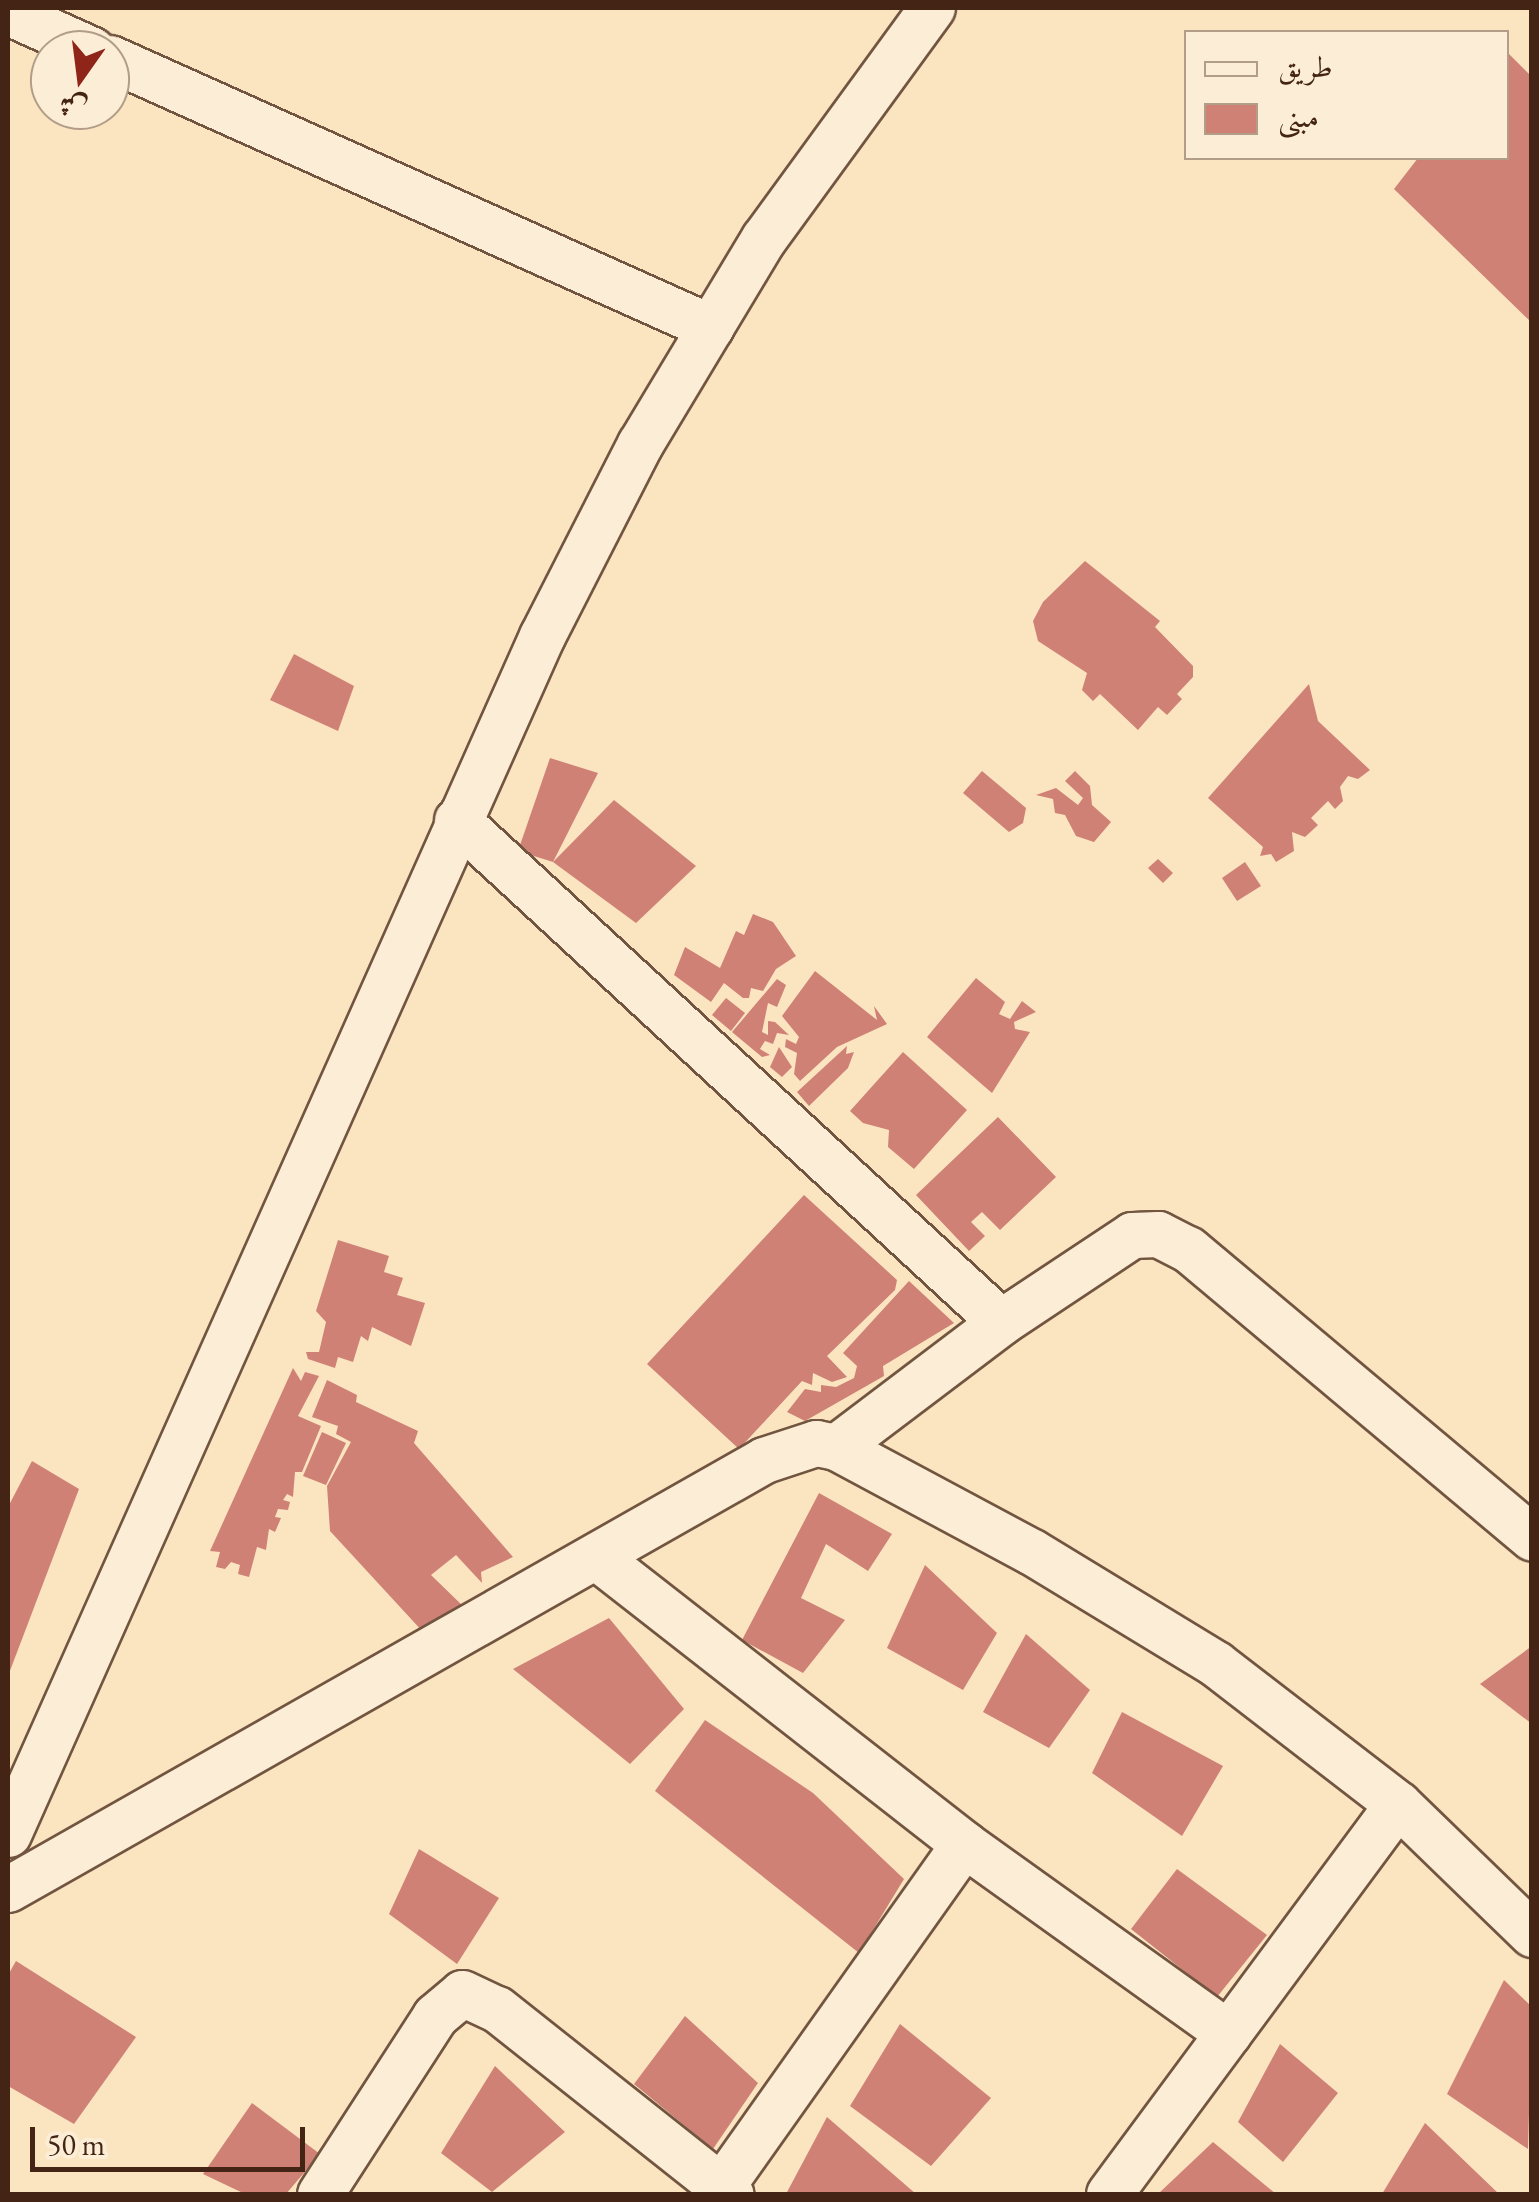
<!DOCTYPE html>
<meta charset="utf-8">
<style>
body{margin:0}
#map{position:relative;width:1539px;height:2202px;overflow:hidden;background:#fbe4c0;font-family:"EB Garamond",Amiri,serif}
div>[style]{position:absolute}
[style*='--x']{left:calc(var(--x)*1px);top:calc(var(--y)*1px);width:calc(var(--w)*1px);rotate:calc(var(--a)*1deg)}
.building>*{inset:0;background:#cf8176}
.roads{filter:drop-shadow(2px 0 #725540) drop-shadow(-2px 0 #725540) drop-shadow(0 2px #725540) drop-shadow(0 -2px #725540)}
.minor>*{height:45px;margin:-22.5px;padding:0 22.5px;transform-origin:22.5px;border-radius:22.5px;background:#fcedd6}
span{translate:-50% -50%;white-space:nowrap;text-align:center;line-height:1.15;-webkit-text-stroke:10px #fcedd6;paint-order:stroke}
.frame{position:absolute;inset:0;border:10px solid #442515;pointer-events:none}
.legend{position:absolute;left:1184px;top:30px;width:325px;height:130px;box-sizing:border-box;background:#fcedd6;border:2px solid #b29d89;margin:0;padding:12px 18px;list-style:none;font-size:30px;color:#442515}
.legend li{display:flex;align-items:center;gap:20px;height:50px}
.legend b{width:50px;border:2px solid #b29d89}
.north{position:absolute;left:30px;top:30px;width:100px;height:100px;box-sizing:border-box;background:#fcedd6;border:2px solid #b29d89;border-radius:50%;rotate:194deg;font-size:28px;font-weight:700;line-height:40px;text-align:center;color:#442515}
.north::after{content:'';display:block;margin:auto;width:35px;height:45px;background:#8f2418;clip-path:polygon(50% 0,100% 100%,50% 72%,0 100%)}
.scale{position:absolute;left:30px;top:2127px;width:275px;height:45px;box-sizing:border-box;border:5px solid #442515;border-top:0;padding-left:12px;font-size:30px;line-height:35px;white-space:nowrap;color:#442515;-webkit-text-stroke:8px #fcedd6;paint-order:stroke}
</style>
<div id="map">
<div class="building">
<div style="clip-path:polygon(1506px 51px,1532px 77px,1532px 323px,1394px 189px,1418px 158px,1506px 158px)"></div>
<div style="clip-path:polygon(1085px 561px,1160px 621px,1155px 627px,1193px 666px,1193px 677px,1177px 694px,1182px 699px,1167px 715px,1158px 707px,1138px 730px,1100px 694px,1093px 701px,1082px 690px,1087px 673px,1038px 641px,1033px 621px,1043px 602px)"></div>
<div style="clip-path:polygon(294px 654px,354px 686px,338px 731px,270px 700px)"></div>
<div style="clip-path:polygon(1309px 684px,1318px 721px,1370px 770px,1358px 779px,1348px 776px,1340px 787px,1343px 801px,1335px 809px,1328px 801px,1311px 818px,1318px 825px,1305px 837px,1292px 832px,1294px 851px,1276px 862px,1271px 854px,1260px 856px,1263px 847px,1208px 798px)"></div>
<div style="clip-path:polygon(550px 758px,598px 773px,553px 862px,518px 851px)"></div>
<div style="clip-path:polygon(982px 771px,1026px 808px,1023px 823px,1009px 832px,963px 793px)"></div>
<div style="clip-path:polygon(1075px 771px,1090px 786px,1092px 805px,1111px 822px,1094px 842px,1076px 836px,1065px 815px,1055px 813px,1053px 799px,1036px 795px,1056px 788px,1078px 805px,1083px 798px,1065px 781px)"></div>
<div style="clip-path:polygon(614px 800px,696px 866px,636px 923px,553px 862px)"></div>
<div style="clip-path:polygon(1158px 859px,1173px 873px,1163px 883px,1148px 868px)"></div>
<div style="clip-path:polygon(1245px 862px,1261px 886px,1237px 901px,1222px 878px)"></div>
<div style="clip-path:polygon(753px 914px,773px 922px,796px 956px,776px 969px,763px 991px,751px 988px,749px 998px,743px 998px,724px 983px,711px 1002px,674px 975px,685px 947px,720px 968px,736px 931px,744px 935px)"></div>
<div style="clip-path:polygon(815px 971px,877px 1020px,874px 1006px,887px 1024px,837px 1047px,800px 1081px,794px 1074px,797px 1053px,785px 1047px,786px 1039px,796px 1044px,799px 1037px,782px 1016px)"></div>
<div style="clip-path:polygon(976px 978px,1005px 1002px,999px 1014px,1010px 1019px,1022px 1001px,1036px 1012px,1014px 1022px,1015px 1029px,1030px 1032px,992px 1093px,927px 1037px)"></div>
<div style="clip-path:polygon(777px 979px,786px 985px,777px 1007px,768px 1003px,762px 1032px,768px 1035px,768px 1021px,775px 1022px,789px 1035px,777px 1033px,773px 1044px,765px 1041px,760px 1049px,770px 1055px,762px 1057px,732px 1032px)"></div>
<div style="clip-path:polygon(726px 998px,745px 1013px,731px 1031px,712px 1015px)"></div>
<div style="clip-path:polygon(847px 1046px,846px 1054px,854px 1052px,848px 1068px,809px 1106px,797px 1092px)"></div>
<div style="clip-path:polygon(779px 1047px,792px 1067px,782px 1077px,770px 1067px)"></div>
<div style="clip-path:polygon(903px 1052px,967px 1110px,914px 1169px,888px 1147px,889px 1130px,863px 1123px,850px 1111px)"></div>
<div style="clip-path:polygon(998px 1117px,1056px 1177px,1000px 1230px,982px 1212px,971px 1222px,985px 1236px,969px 1251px,916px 1195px)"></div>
<div style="clip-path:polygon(804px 1195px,897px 1280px,895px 1290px,827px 1356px,847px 1377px,832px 1382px,813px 1373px,812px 1385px,802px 1381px,739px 1449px,647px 1364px)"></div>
<div style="clip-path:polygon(338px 1240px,389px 1256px,384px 1272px,403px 1278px,397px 1295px,425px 1303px,411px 1346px,372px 1327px,368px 1341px,361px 1336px,353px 1362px,338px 1357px,335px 1368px,308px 1359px,306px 1352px,319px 1352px,326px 1322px,316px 1311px)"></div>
<div style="clip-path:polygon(909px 1281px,954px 1323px,883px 1366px,884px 1376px,805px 1421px,787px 1412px,805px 1389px,821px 1392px,821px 1385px,836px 1387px,854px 1378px,857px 1366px,843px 1353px)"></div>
<div style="clip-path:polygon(293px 1368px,301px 1381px,305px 1372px,319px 1376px,298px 1416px,321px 1426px,302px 1472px,295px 1472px,293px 1497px,287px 1494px,283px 1500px,290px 1502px,288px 1510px,278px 1509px,275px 1517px,281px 1518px,275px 1532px,269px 1529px,266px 1550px,257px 1547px,249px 1577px,238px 1574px,240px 1565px,231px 1562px,225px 1569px,216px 1567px,220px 1552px,210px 1551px)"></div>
<div style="clip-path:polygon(327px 1380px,357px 1395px,356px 1402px,418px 1431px,414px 1443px,513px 1557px,481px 1572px,482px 1583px,456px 1555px,431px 1575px,466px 1609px,424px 1633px,330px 1531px,327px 1486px,351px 1442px,336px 1434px,338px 1426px,312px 1417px)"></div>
<div style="clip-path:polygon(322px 1432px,346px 1443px,326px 1485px,303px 1476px)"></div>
<div style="clip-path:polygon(32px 1461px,79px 1489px,8px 1676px,8px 1507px)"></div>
<div style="clip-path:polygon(819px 1493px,892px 1534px,868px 1571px,826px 1544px,801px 1598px,845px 1620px,803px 1673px,742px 1640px)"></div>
<div style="clip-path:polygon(925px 1565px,997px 1633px,963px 1690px,887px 1648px)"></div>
<div style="clip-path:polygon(609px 1618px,684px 1709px,630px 1764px,513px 1669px)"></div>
<div style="clip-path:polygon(1026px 1634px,1090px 1690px,1049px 1748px,983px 1712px)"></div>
<div style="clip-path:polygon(1532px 1646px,1532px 1724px,1480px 1684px)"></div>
<div style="clip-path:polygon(1122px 1712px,1223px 1766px,1182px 1836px,1092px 1773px)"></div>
<div style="clip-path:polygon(705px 1720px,813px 1793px,904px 1879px,859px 1953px,655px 1791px)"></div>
<div style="clip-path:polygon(419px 1849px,499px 1898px,457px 1964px,389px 1914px)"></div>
<div style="clip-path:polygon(1177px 1869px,1267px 1935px,1217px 1997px,1131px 1929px)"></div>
<div style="clip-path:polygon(16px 1961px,136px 2037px,74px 2124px,8px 2086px,8px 1975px)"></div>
<div style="clip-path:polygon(1504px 1980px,1532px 2007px,1528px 2149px,1447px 2094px)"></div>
<div style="clip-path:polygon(685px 2016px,758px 2083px,713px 2149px,634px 2084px)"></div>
<div style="clip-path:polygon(900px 2024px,991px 2098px,931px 2166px,850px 2106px)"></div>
<div style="clip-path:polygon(1280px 2044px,1338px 2093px,1283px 2162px,1238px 2122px)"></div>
<div style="clip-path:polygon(495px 2066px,565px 2132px,492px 2192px,441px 2153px)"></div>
<div style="clip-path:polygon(252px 2103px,320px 2154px,286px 2194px,245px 2194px,203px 2174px)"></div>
<div style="clip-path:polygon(827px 2117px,916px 2194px,786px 2194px)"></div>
<div style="clip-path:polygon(1425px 2123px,1499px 2194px,1382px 2194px)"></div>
<div style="clip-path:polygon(1213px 2142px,1276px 2194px,1158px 2194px)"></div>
</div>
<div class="roads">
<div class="minor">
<div style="--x:8;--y:12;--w:92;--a:24.3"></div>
<div style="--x:110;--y:58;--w:658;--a:24.15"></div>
<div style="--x:457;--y:820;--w:740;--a:42.7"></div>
<div style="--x:1001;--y:1322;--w:157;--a:-33.6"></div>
<div style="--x:1132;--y:1235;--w:26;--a:-2"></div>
<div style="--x:1158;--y:1234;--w:34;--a:27"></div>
<div style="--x:1188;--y:1249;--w:449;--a:40"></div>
<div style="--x:836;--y:1447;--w:207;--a:-37.1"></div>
<div style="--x:598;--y:1558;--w:464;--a:38"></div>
<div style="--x:8;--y:1834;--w:1312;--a:-65.98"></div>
<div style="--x:542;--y:636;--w:216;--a:-63"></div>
<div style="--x:640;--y:444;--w:240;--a:-59"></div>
<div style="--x:764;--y:238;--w:285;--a:-53.9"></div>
<div style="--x:8;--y:1889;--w:869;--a:-29.57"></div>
<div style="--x:764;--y:1460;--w:55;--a:-18.1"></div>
<div style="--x:816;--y:1443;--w:20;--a:11"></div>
<div style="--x:836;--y:1447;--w:222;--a:28.2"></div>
<div style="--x:1032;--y:1552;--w:215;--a:31.3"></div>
<div style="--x:1216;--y:1664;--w:230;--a:37.6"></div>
<div style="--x:1398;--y:1804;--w:187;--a:44.1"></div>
<div style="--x:320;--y:2194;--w:212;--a:-57.1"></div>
<div style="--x:435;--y:2016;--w:35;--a:-40"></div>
<div style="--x:462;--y:1993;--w:38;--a:25"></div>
<div style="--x:497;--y:2009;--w:298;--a:38.4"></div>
<div style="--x:716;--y:2194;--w:429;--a:-54.7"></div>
<div style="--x:964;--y:1844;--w:325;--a:35.6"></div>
<div style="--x:1109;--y:2194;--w:485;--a:-53.5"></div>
</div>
</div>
<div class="frame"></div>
<ul class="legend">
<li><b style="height:12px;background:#fcedd6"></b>طريق</li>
<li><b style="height:28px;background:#cf8176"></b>مبنى</li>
</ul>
<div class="north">ش</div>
<div class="scale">50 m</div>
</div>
